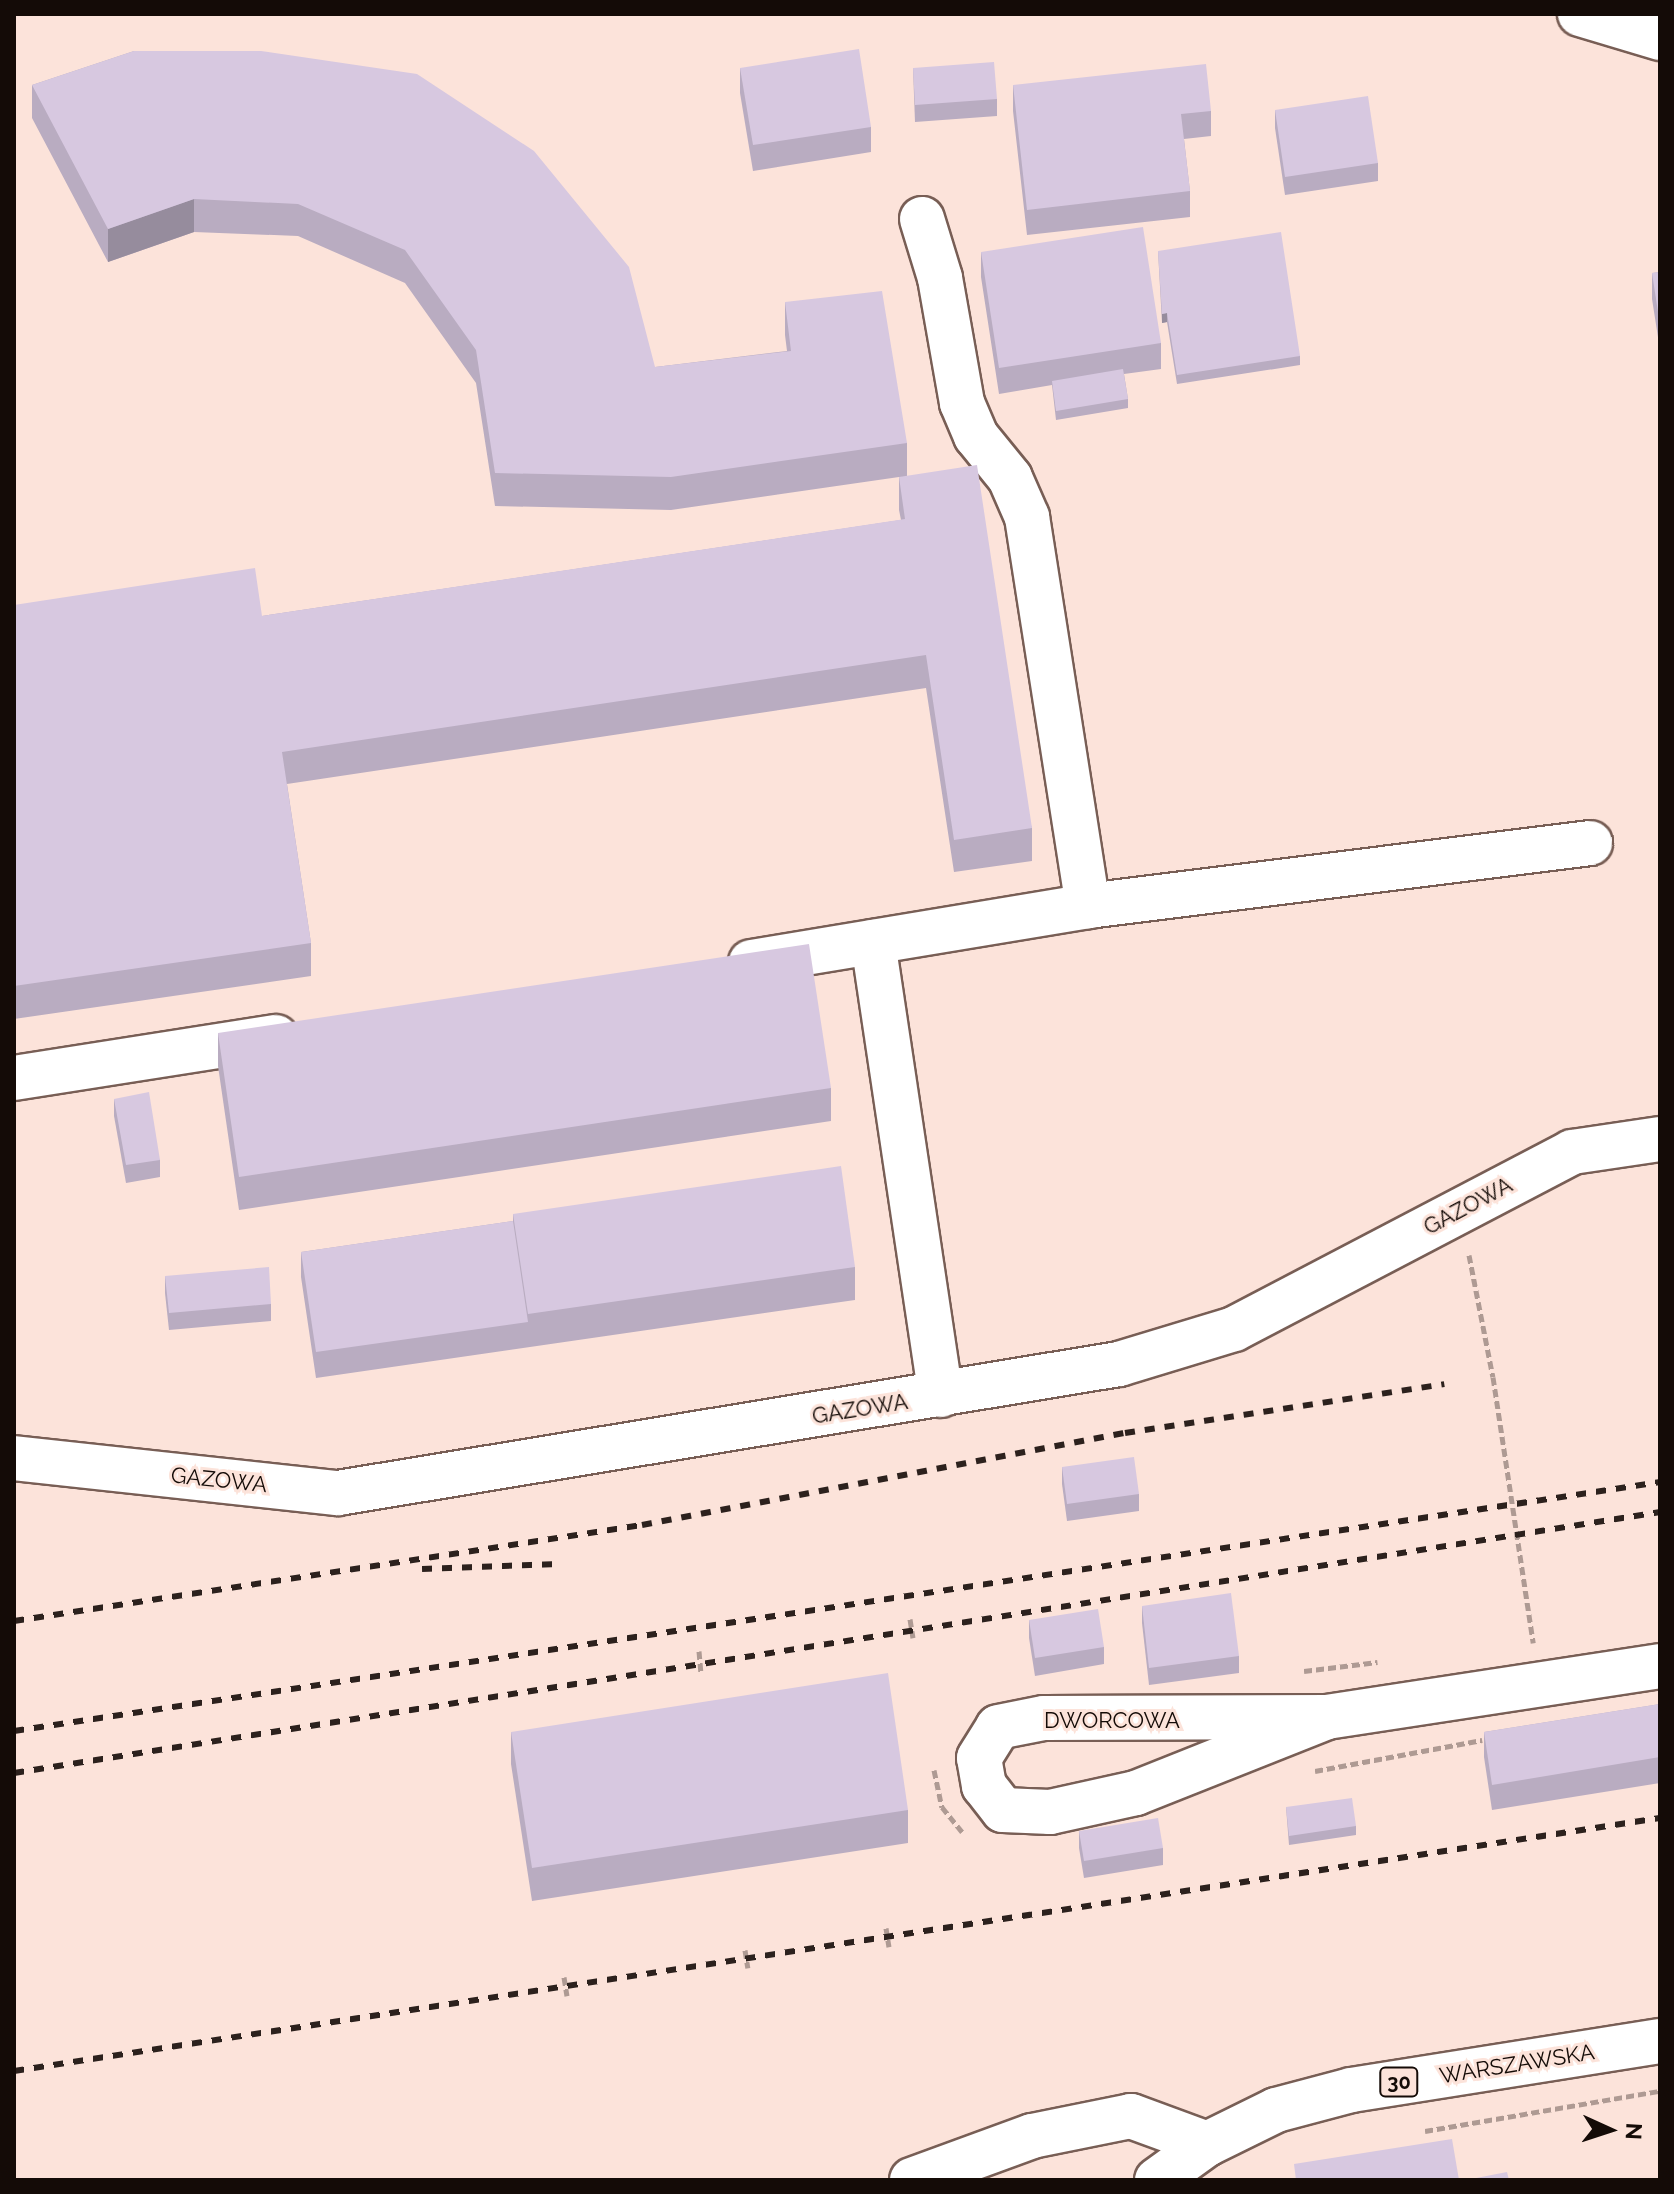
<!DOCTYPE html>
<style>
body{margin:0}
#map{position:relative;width:1674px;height:2194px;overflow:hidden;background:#fce3da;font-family:Raleway,sans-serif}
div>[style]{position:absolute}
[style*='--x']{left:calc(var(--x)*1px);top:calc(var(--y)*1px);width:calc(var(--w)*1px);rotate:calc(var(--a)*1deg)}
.path>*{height:5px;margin-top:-2.5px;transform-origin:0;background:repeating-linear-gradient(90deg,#ae9a93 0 8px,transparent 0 12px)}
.roads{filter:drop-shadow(2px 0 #785e55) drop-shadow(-2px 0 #785e55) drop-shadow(0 2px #785e55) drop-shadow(0 -2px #785e55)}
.minor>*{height:44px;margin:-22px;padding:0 22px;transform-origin:22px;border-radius:22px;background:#fff}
.major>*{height:44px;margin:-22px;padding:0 22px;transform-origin:22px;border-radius:22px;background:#fff}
.rail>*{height:6px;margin-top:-3px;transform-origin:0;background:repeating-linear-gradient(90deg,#2c211d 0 10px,transparent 0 20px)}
.wall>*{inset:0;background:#b9acc1}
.shaded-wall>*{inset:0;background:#968c9d}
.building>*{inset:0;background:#d7c8e0}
span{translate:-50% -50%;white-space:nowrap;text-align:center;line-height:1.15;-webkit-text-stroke:6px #fce3da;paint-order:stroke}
.shield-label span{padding:2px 6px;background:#fce3da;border:2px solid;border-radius:6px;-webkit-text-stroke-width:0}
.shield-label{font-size:20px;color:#140b07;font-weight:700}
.street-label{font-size:22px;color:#140b07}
.frame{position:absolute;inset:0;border:16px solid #140b07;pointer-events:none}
.north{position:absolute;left:1570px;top:2090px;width:80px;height:80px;-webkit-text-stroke:6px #fce3da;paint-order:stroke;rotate:93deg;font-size:22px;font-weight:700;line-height:32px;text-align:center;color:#140b07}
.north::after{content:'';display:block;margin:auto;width:28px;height:36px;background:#140b07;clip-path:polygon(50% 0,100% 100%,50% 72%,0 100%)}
</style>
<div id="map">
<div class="path">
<div style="--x:1469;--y:1255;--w:124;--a:78.9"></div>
<div style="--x:1493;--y:1377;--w:269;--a:81.4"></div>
<div style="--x:910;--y:1619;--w:19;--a:81"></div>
<div style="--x:699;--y:1651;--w:21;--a:85"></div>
<div style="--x:1304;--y:1671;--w:74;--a:-7"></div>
<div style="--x:934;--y:1770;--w:38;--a:78"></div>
<div style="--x:942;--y:1807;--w:32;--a:51"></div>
<div style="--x:1315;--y:1771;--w:170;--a:-10.5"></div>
<div style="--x:886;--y:1928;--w:19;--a:81"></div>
<div style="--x:745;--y:1950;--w:18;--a:81"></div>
<div style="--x:564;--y:1977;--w:19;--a:81"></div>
<div style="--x:1425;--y:2131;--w:238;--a:-9.7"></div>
</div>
<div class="roads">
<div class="minor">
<div style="--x:922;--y:219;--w:62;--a:73"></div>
<div style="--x:940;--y:278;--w:127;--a:80"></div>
<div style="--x:962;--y:403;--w:36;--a:67"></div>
<div style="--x:976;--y:436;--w:54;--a:51"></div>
<div style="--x:1010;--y:478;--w:43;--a:66.4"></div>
<div style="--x:1027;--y:517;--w:394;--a:81.1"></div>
<div style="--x:873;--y:942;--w:458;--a:81.5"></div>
<div style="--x:751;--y:962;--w:342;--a:-9.4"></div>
<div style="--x:1088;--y:906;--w:506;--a:-7.15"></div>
<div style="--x:14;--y:1078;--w:265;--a:-8.9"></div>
<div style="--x:14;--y:1458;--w:326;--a:6.2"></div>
<div style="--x:338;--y:1493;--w:792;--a:-9.38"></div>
<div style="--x:1119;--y:1364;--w:120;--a:-16.9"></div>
<div style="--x:1234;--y:1329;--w:382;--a:-27.6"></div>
<div style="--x:1572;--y:1152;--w:89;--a:-8.4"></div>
<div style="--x:1327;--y:1717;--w:206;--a:158.3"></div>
<div style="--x:1136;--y:1793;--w:88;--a:167.5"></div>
<div style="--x:1050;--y:1812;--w:47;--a:-177.6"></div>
<div style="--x:1003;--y:1810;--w:31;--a:-128"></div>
<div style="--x:984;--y:1786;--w:28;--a:-100"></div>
<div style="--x:979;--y:1758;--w:36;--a:-58"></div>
<div style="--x:998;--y:1727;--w:47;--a:-11.1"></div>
<div style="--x:1044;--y:1718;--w:283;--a:-0.2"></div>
<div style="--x:1327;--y:1717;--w:337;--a:-8.7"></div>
<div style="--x:912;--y:2180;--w:128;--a:-20.1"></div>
<div style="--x:1032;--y:2136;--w:101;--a:-11.4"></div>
<div style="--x:1131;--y:2116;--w:81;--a:20.2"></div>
</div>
<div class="major">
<div style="--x:1580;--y:14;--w:84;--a:16.7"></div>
<div style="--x:1157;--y:2180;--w:62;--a:-35.8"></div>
<div style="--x:1207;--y:2144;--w:77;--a:-26.2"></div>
<div style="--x:1276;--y:2110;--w:78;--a:-14.9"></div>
<div style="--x:1351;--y:2090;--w:313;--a:-9"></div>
</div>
</div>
<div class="rail">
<div style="--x:422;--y:1569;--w:137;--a:-2.1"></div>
<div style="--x:14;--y:1621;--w:635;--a:-8.69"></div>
<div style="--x:642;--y:1525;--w:492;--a:-10.8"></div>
<div style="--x:1125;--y:1433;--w:323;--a:-8.7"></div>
<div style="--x:14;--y:1731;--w:1665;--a:-8.6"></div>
<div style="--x:14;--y:1773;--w:1667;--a:-9.01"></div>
<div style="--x:14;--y:2071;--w:1665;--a:-8.74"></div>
</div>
<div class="wall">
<div style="clip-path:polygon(134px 51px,655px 367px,787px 351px,785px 335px,785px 302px,907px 443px,907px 476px,1032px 828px,1032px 861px,954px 872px,926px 688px,287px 784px,311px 943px,311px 976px,14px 1019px,14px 605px,262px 616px,901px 520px,899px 510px,899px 477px,671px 510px,495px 506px,476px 383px,405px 283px,298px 236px,194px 232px,108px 262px,32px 118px,32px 85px)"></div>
<div style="clip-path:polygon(740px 68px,871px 127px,871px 152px,753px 171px,740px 93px)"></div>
<div style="clip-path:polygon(913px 68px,997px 99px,997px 116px,915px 122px)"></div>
<div style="clip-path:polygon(1013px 85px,1211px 111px,1211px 136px,1184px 139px,1190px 191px,1190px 217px,1027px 235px,1013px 111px)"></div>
<div style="clip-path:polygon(1275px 110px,1378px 163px,1378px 181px,1285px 195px,1275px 128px)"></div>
<div style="clip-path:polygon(1158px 251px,1300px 356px,1300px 365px,1177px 384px,1167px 322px,1162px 323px)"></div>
<div style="clip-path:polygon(981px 252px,1161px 343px,1161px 369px,1124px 374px,1128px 399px,1128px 408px,1056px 420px,1052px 385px,999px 394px,981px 277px)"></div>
<div style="clip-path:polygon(1660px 272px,1660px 350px,1652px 299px,1652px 273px)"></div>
<div style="clip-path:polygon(218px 1033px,831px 1088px,831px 1121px,239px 1210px,218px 1066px)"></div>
<div style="clip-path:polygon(114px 1099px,160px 1160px,160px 1177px,126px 1183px,114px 1116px)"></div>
<div style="clip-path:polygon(513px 1214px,855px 1267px,855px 1300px,316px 1378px,301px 1277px,301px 1252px,513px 1221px)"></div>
<div style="clip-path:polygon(165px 1276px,271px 1304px,271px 1321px,169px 1330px,165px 1293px)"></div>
<div style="clip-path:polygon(1062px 1467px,1139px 1494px,1139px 1511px,1067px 1521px,1062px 1484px)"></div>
<div style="clip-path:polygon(1142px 1606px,1239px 1656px,1239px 1673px,1149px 1685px,1142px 1623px)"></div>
<div style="clip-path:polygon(1029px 1620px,1104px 1647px,1104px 1664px,1035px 1676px,1029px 1638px)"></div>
<div style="clip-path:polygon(1660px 1704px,1660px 1783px,1492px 1810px,1484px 1757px,1484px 1732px)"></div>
<div style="clip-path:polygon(511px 1732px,908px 1810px,908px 1843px,532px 1901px,511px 1764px)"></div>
<div style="clip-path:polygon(1286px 1807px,1356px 1826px,1356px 1835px,1289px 1845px)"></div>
<div style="clip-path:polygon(1079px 1831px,1163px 1848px,1163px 1865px,1084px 1878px,1079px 1848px)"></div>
</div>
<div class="shaded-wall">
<div style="clip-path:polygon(194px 199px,194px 232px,108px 262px,108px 229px)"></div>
<div style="clip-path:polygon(1167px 313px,1167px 322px,1162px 323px,1162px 314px)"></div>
</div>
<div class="building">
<div style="clip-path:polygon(859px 49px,871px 127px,753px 145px,740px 68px)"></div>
<div style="clip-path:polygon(134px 51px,261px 51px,417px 74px,534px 151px,629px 267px,655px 367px,791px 351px,785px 302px,882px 291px,907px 443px,671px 477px,495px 473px,476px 350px,405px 250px,298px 204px,194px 199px,108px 229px,32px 85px)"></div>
<div style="clip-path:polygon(994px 62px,997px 99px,915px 105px,913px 68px)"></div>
<div style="clip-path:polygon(1206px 64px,1211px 111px,1181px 114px,1190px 191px,1027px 210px,1013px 85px)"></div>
<div style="clip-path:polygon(1368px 96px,1378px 163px,1285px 177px,1275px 110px)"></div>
<div style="clip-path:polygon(1143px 227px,1161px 343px,999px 368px,981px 252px)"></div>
<div style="clip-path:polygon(1281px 232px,1300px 356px,1177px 375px,1167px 313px,1162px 314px,1158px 251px)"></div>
<div style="clip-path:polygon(1660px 272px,1660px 325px,1652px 273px)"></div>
<div style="clip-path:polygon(1123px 369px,1128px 399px,1056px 411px,1052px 381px)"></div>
<div style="clip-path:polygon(977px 465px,1032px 828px,954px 840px,926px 655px,282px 752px,311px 943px,14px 986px,14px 605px,255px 568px,262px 616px,905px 519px,899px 477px)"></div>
<div style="clip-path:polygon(809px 944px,831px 1088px,239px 1177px,218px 1033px)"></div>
<div style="clip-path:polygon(149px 1092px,160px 1160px,126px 1165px,114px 1099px)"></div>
<div style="clip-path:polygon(841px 1166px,855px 1267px,528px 1314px,513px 1214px)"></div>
<div style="clip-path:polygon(513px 1221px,528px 1322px,316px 1352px,301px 1252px)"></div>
<div style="clip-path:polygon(269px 1267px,271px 1304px,169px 1313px,165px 1276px)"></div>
<div style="clip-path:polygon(1134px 1457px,1139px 1494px,1067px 1504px,1062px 1467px)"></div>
<div style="clip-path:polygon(1231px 1593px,1239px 1656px,1149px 1668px,1142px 1606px)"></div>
<div style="clip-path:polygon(1098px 1609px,1104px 1647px,1035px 1658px,1029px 1620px)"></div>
<div style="clip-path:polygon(888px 1673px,908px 1810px,532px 1868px,511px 1732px)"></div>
<div style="clip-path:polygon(1660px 1704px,1660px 1757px,1492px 1785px,1484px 1732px)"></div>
<div style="clip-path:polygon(1352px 1798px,1356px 1826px,1289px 1836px,1286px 1807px)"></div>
<div style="clip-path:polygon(1158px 1818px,1163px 1848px,1084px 1861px,1079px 1831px)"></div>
<div style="clip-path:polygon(1452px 2139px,1459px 2180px,1296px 2180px,1294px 2164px)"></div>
<div style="clip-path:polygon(1507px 2172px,1509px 2180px,1471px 2179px)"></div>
</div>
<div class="shield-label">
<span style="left:1399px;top:2082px">30</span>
</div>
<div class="street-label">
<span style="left:1468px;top:1206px;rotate:-28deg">GAZOWA</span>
<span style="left:860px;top:1409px;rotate:-9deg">GAZOWA</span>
<span style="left:219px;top:1480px;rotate:6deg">GAZOWA</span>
<span style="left:1112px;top:1721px">DWORCOWA</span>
<span style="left:1517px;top:2064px;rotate:-9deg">WARSZAWSKA</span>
</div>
<div class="frame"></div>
<div class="north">N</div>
</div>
